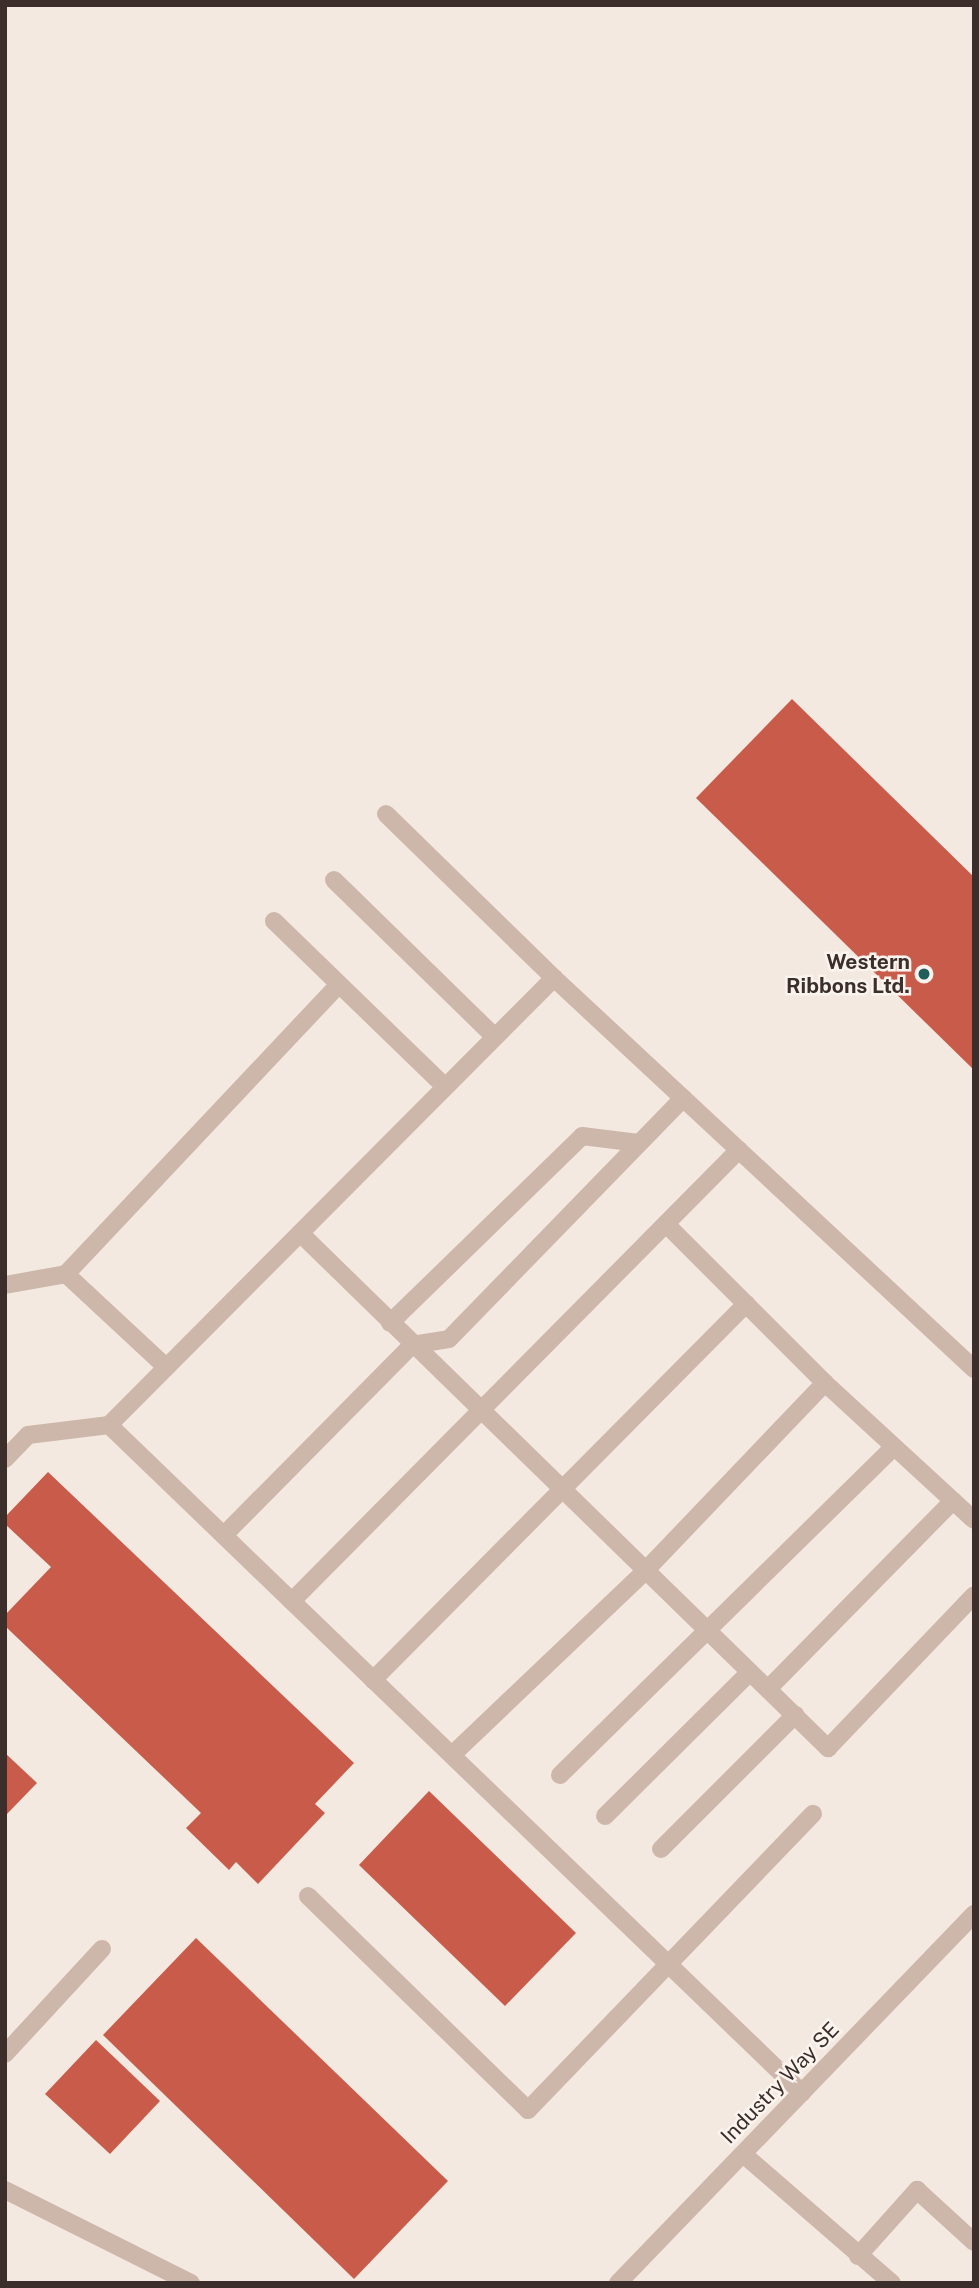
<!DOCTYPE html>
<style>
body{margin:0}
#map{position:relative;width:979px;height:2288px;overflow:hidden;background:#f4e9e0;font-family:"Public Sans",sans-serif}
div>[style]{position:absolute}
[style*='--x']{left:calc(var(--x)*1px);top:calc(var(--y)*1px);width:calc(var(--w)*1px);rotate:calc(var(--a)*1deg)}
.building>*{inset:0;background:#c85b4a}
.service>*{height:18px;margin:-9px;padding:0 9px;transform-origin:9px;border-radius:9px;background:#cdb7ab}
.minor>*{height:18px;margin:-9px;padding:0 9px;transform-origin:9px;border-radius:9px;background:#cdb7ab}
.dots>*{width:19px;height:19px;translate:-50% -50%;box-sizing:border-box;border:4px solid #fbf3ed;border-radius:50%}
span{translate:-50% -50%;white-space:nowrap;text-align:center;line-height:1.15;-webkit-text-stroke:5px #fbf3ed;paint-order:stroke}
.poi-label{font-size:21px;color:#3b2e2b;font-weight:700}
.right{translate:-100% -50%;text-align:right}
.street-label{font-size:21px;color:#3b2e2b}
.frame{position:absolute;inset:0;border:7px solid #3b2e2b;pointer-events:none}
</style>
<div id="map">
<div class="building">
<div style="clip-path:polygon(792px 699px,974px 877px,974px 1070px,696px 798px)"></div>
<div style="clip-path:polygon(48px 1472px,354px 1763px,315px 1804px,325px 1813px,258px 1884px,236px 1862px,229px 1870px,186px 1828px,201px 1813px,5px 1626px,5px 1615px,51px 1567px,5px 1524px,5px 1517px)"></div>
<div style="clip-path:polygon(5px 1753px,37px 1783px,5px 1816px)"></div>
<div style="clip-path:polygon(429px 1791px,576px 1933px,505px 2006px,359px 1865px)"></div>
<div style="clip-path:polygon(196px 1938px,448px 2181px,354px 2279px,103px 2035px)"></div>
<div style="clip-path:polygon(96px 2040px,160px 2101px,110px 2154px,45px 2094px)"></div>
</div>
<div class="service">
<div style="--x:386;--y:814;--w:235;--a:44.3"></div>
<div style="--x:334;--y:880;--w:223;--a:44.3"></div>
<div style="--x:274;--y:921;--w:235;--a:44.1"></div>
<div style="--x:666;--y:1224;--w:225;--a:45"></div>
<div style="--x:300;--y:1233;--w:738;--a:44.29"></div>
<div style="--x:828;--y:1748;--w:211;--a:-46.3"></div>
<div style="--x:5;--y:1285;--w:62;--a:-10.2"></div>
<div style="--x:390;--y:1323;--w:268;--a:-44.2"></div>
<div style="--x:582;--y:1136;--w:57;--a:7"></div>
<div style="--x:166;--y:1367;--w:137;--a:-137.1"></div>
<div style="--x:66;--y:1274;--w:398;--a:-46.7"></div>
<div style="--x:5;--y:1459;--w:33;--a:-46"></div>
<div style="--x:28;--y:1435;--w:82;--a:-7"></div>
<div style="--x:224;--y:1535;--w:267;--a:-45.3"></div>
<div style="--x:412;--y:1345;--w:37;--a:-9"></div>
<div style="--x:449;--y:1339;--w:336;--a:-45.8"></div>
<div style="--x:292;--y:1601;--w:635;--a:-45.26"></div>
<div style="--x:373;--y:1680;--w:530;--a:-45.23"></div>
<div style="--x:768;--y:1689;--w:264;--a:-45.5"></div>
<div style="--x:452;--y:1755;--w:268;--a:-43.6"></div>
<div style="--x:646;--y:1570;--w:259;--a:-46.3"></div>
<div style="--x:825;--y:1383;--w:202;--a:42.6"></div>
<div style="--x:560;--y:1775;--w:468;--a:-44.5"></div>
<div style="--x:605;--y:1816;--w:204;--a:-44.8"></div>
<div style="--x:661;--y:1849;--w:190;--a:-45"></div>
<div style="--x:308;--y:1896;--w:307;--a:44.2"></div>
<div style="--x:528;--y:2110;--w:411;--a:-46.1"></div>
<div style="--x:5;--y:2054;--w:143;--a:-47.3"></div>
<div style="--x:802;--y:2093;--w:963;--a:-136.05"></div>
<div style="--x:109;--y:1425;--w:631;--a:-45.13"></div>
<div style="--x:554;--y:978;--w:574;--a:42.95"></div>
<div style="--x:743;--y:2154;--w:197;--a:40.9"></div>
<div style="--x:5;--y:2190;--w:208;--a:26.6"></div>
<div style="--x:858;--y:2256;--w:89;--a:-48.2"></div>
<div style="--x:917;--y:2190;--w:77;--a:42.4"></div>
</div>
<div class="minor">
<div style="--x:618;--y:2283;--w:513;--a:-46.03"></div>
</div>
<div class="dots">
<div style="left:924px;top:974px;background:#1f5e5b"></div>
</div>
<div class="poi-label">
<span class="right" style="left:910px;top:974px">Western<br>Ribbons Ltd.</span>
</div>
<div class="street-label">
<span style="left:780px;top:2083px;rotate:-46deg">Industry Way SE</span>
</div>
<div class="frame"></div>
</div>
